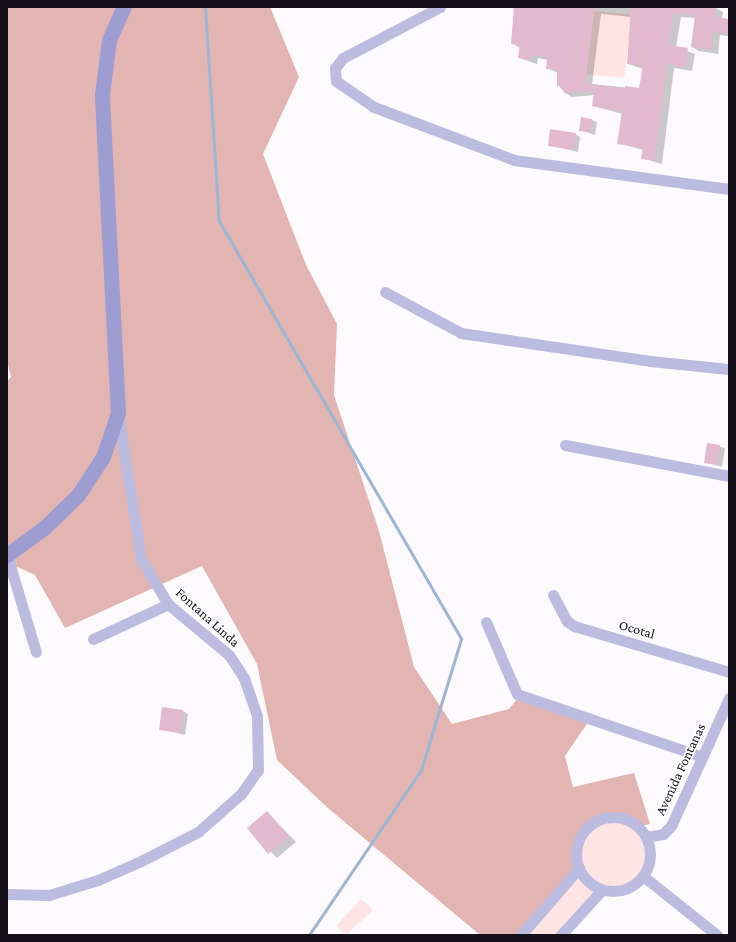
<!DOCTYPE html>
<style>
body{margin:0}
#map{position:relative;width:736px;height:942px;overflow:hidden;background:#fdfafe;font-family:"Crimson Pro",serif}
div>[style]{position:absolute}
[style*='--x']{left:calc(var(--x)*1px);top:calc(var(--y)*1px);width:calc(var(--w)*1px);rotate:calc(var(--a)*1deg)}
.green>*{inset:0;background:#fee4e3}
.forest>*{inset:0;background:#e2b5b3}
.shadow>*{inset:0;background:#0003}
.stream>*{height:3px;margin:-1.5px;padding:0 1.5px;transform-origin:1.5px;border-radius:1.5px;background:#9cb6d4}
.building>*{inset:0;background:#e3bacd}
.street>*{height:11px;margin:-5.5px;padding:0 5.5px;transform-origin:5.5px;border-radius:5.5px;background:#bcbce0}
.street>.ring{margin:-5.5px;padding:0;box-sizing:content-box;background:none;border:11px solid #bcbce0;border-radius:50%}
.secondary>*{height:15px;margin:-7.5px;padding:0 7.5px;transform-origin:7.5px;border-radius:7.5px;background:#9d9dd1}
span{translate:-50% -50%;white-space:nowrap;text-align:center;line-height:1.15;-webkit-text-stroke:3.5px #fff;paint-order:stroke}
.street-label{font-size:14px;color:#161019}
.frame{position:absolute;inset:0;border:8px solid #161019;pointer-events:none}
</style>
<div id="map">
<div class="green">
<div style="clip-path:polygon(594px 11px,630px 14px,632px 17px,624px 78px,586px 74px)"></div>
<div style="clip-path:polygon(615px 818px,627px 821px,644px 837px,648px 856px,642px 875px,624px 888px,600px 888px,558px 935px,525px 935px,580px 870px,578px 855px,584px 833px,604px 819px)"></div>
<div style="clip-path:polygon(361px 899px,373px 910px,346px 935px,336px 926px)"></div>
</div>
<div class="forest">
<div style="clip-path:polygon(7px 7px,270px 7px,299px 77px,263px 154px,306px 265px,337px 324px,334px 395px,379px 531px,414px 667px,452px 724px,509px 709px,518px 698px,589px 721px,565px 756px,573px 787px,634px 773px,650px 824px,640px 826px,616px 817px,592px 824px,577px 844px,578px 868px,519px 935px,480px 935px,329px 809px,277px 760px,257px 664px,202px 566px,65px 628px,35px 575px,7px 562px,7px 381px,11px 377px,7px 360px)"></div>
</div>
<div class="shadow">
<div style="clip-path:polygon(evenodd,516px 7px,716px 8px,723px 12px,722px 19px,729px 20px,729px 36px,720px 35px,718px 54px,699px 51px,692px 47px,696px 18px,681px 17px,676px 47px,695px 54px,692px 71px,674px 68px,662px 164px,642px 158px,643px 150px,618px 143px,623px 114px,593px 106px,595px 95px,572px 97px,565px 93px,558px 85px,558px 73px,547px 68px,548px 60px,538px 58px,537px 64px,519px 58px,520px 48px,512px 43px,516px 7px,601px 14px,631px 17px,628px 64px,643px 69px,640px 89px,592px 84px,601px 14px)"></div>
<div style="clip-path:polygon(592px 120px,597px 122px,595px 135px,580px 130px)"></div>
<div style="clip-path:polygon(575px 134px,580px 137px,578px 152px,549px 145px)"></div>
<div style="clip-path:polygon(708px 444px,725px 448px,722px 467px,705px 462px)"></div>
<div style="clip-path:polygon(183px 711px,188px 714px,185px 735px,161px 729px)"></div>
<div style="clip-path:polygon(267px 812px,296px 842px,277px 858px,248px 828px)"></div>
</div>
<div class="stream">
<div style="--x:205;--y:7;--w:214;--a:86.3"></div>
<div style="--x:219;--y:221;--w:483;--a:59.9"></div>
<div style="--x:461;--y:639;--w:137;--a:107"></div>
<div style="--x:421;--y:770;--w:199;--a:124.2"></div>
</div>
<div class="building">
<div style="clip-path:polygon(514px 7px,595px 7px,585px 83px,625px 89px,625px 86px,639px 88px,643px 66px,627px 64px,631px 7px,716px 7px,715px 17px,729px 19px,729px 34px,713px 32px,711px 50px,691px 47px,695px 15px,674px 13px,674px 10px,668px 45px,688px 48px,685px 67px,667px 64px,655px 161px,641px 159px,643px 148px,617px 144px,622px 111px,592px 106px,594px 91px,564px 93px,562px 86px,557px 86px,557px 70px,546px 69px,547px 57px,531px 55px,530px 60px,518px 58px,520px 45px,511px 44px)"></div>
<div style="clip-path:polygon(581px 117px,592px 119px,590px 132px,579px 131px)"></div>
<div style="clip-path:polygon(550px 129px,576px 133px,573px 150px,548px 146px)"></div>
<div style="clip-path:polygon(707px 443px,720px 445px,717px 465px,704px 463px)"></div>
<div style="clip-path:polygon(162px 707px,183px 710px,180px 733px,159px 730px)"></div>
<div style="clip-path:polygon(267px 811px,289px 837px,268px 854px,247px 828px)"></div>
</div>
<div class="street">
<div style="--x:440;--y:7;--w:110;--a:152.3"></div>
<div style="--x:343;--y:58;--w:13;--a:129"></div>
<div style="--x:335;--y:68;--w:13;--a:86"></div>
<div style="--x:336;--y:81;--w:46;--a:34.4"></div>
<div style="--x:374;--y:107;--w:150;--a:20.7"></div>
<div style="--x:514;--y:160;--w:217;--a:7.7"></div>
<div style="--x:385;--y:292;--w:86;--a:28.3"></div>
<div style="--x:461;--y:333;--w:191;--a:8.4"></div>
<div style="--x:650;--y:361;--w:79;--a:5.8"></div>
<div style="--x:565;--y:445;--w:167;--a:10.7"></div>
<div style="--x:7;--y:555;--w:101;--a:73.4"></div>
<div style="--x:553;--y:595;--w:30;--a:62"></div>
<div style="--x:567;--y:621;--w:9;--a:36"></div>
<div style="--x:574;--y:626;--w:162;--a:16.5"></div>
<div style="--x:486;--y:622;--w:78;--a:66.7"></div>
<div style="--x:517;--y:694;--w:196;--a:18.7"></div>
<div style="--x:93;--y:639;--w:83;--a:-25"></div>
<div class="ring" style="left:576px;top:817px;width:63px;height:63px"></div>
<div style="--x:646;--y:837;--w:17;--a:-10"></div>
<div style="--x:663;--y:834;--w:11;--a:-45"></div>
<div style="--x:671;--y:826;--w:141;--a:-65.6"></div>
<div style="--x:643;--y:876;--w:95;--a:38.6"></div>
<div style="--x:7;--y:894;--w:42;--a:1.4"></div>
<div style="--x:49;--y:895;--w:51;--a:-17"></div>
<div style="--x:98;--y:880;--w:47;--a:-23.8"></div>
<div style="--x:141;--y:861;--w:64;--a:-27"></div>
<div style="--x:198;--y:832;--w:57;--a:-41.5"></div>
<div style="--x:241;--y:794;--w:29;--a:-55"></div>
<div style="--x:258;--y:770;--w:54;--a:-91.1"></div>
<div style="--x:257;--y:716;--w:40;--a:-108.9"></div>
<div style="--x:244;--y:678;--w:27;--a:-123"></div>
<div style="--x:229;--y:655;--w:80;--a:-140.1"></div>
<div style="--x:168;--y:604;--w:52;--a:-121"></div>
<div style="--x:141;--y:559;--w:148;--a:-99"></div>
<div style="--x:521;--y:935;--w:89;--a:-49.1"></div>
<div style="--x:561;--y:935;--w:61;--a:-47.7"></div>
</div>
<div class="secondary">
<div style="--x:7;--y:555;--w:47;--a:-36.4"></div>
<div style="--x:45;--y:527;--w:46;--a:-44.1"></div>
<div style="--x:78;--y:495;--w:45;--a:-56.7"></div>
<div style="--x:103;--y:457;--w:46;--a:-71.2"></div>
<div style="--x:118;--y:413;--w:319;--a:-92.9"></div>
<div style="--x:102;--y:94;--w:54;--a:-82.6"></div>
<div style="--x:109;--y:40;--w:36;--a:-66"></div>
</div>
<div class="street-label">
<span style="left:208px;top:617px;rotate:42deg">Fontana Linda</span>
<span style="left:637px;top:629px;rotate:16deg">Ocotal</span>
<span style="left:680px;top:769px;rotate:-65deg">Avenida Fontanas</span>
</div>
<div class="frame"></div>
</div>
